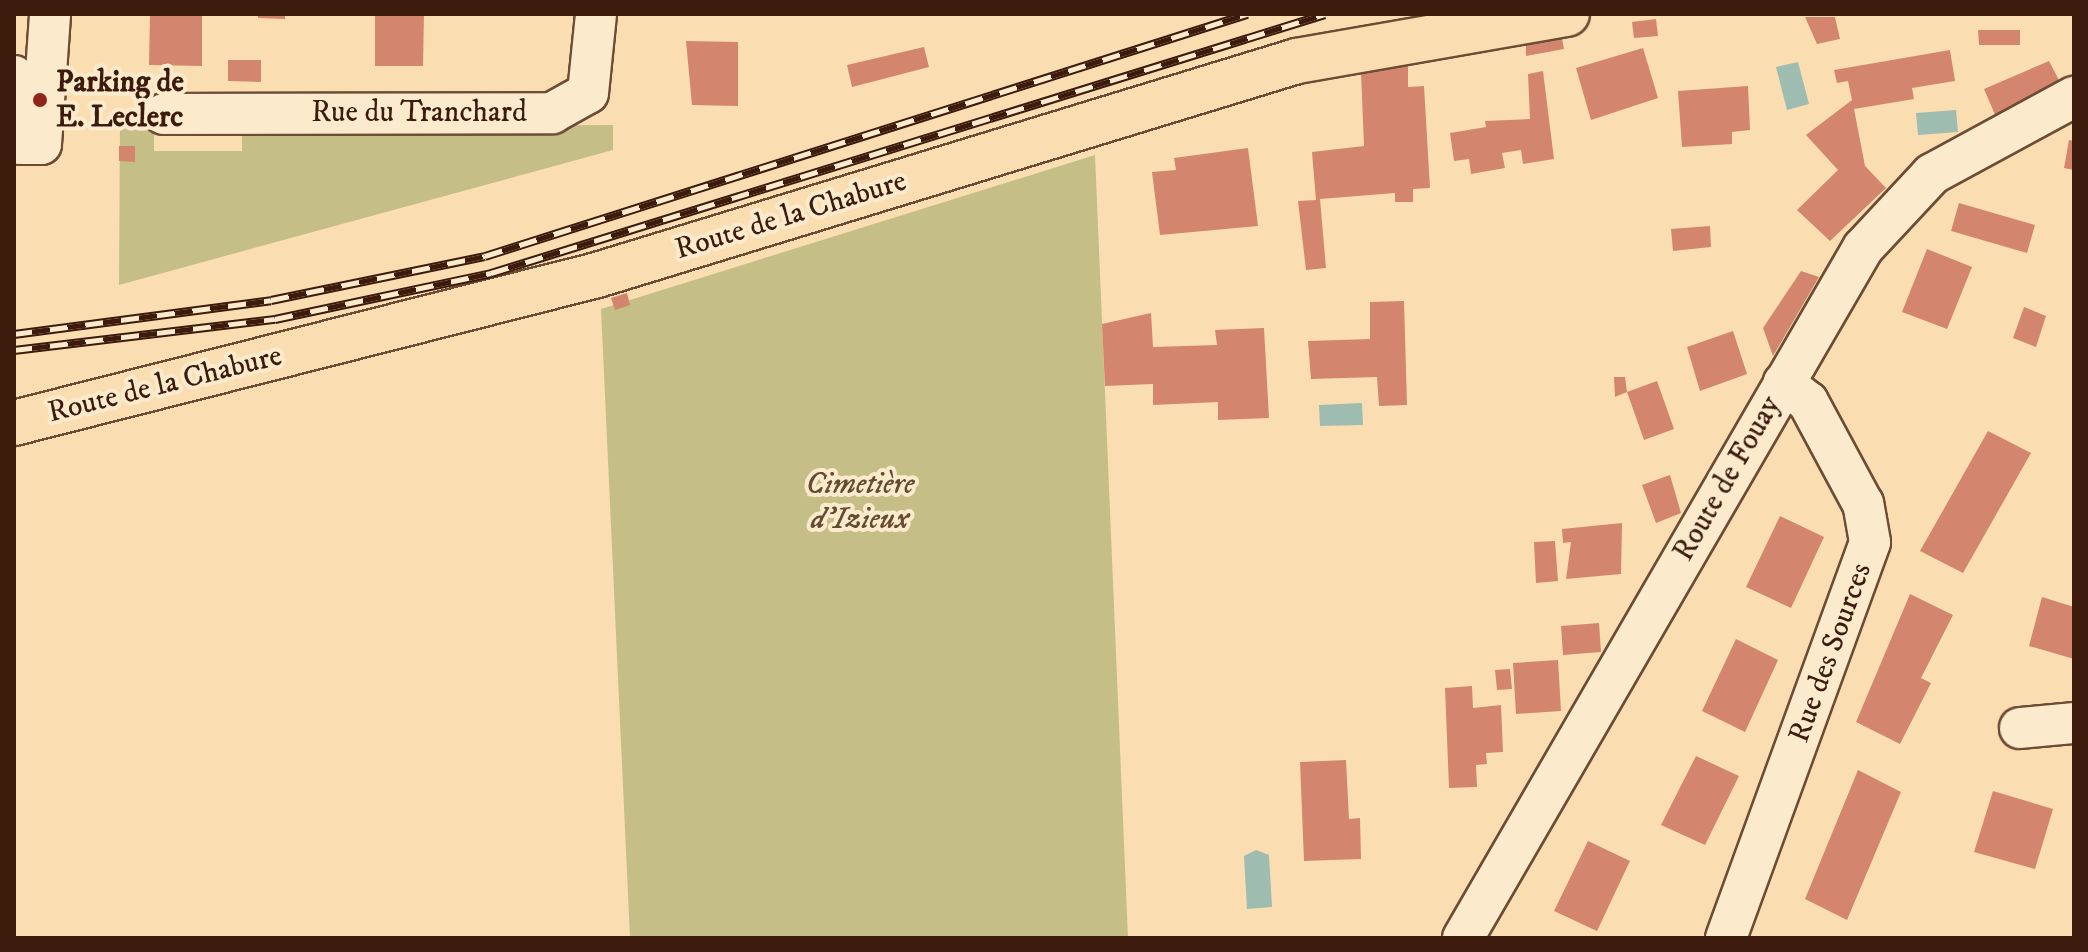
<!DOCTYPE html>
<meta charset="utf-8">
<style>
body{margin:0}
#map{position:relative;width:2088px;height:952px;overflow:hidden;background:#fadeb1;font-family:"IM FELL DW Pica",serif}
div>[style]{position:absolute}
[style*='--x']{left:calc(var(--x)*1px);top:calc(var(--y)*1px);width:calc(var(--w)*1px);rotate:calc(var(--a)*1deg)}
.green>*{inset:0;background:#c5bf87}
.water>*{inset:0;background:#9ebcaf}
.building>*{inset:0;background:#d3866d}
.roads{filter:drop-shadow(2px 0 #6c4c35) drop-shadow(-2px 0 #6c4c35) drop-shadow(0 2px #6c4c35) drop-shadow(0 -2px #6c4c35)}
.minor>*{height:40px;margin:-20px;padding:0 20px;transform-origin:20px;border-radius:20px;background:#fceacc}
.major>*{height:44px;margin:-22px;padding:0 22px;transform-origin:22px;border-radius:22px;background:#fadeb1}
.rail>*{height:9px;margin-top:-4.5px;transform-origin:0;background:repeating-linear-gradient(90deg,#fceacc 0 18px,#3c1b0c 0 36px);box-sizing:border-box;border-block:2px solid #3c1b0c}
.dots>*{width:22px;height:22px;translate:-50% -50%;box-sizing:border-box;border:4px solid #fceacc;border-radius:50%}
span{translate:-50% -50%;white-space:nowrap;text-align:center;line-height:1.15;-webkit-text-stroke:8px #fceacc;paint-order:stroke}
.poi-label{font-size:30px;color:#3c1b0c;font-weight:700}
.left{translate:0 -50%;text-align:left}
.street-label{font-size:30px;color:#3c1b0c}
.park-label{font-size:30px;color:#654c31;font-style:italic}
.frame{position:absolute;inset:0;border:16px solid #3c1b0c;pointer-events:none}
</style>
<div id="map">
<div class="green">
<div style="clip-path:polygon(120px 125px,154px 125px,154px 151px,242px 151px,242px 127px,613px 125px,613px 150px,119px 285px)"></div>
<div style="clip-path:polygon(1095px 155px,1128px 938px,630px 938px,601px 309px)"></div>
</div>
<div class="water">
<div style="clip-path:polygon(1798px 62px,1809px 104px,1787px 110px,1776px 67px)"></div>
<div style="clip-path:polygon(1956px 110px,1958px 132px,1918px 135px,1916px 113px)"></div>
<div style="clip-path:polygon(1362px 403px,1363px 425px,1320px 426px,1319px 405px)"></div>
<div style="clip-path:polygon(1256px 850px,1269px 855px,1272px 907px,1247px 909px,1244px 856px)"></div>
</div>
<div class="building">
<div style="clip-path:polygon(150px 14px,202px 14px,202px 66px,149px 65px)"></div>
<div style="clip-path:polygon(258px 14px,285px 14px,285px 19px,258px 18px)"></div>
<div style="clip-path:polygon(375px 14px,424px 14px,423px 66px,375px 66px)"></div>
<div style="clip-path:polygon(1805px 17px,1835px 17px,1840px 39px,1817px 44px)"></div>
<div style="clip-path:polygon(1656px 19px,1658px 36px,1634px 38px,1632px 22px)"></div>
<div style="clip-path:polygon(1978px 30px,2020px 30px,2020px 45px,1979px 45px)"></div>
<div style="clip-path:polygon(1561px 33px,1564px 49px,1526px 56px,1526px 38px)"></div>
<div style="clip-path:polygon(686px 41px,738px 42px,738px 106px,692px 105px)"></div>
<div style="clip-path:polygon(924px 47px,929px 67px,852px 87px,847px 65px)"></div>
<div style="clip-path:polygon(1643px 48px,1658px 98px,1591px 120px,1576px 68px)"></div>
<div style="clip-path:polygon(1950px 50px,1955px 81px,1912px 88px,1914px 99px,1854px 109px,1865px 166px,1886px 188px,1830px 241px,1797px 210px,1838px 170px,1806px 135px,1852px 100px,1848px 81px,1837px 83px,1834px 70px)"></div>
<div style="clip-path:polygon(228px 60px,261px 60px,261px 82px,228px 81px)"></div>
<div style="clip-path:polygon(1408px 61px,1408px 87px,1424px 86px,1430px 188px,1413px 189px,1413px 202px,1395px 202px,1395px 193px,1320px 199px,1326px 268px,1306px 270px,1298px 201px,1316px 200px,1312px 152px,1364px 146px,1361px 72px)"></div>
<div style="clip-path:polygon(2049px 61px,2061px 84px,1996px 117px,1984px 89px)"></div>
<div style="clip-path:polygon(1543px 71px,1554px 159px,1523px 164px,1521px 150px,1502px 153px,1505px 168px,1471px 174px,1469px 159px,1454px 161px,1450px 133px,1486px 127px,1485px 121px,1530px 119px,1528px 74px)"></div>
<div style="clip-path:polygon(1748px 86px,1750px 130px,1732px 132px,1732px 144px,1682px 147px,1678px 91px)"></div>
<div style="clip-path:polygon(2069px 140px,2074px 141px,2074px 170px,2064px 168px)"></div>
<div style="clip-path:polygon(119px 146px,135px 146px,135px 162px,119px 161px)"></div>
<div style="clip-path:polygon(1248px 148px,1258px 226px,1160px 235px,1152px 172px,1176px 170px,1174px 158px)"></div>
<div style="clip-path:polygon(1959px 203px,2035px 225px,2027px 253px,1951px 231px)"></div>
<div style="clip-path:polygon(1710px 226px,1711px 247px,1673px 251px,1671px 229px)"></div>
<div style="clip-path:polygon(1927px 249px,1972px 267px,1947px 329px,1902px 312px)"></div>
<div style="clip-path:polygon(1801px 271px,1819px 277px,1773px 356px,1763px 328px)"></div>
<div style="clip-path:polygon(627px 293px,630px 305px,615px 310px,611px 298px)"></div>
<div style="clip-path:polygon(1404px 301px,1407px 405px,1379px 406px,1377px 377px,1311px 379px,1308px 341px,1370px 339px,1370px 302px)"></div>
<div style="clip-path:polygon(2024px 307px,2046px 316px,2036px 347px,2013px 338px)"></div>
<div style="clip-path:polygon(1151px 313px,1153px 347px,1217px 345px,1215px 330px,1264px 328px,1269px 418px,1218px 420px,1218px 402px,1153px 405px,1153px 384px,1105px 386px,1102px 324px)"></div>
<div style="clip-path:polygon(1733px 331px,1747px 374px,1700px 391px,1687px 347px)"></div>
<div style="clip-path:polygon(1614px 377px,1625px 377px,1627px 392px,1657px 381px,1674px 429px,1644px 440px,1627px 392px,1615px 397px)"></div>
<div style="clip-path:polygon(1988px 431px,2031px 453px,1963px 573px,1920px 551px)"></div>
<div style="clip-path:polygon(1670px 475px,1681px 513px,1656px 523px,1642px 485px)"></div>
<div style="clip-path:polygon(1780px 516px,1824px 537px,1791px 608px,1746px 587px)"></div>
<div style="clip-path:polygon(1622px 523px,1621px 574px,1566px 579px,1571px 542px,1563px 543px,1562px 529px)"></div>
<div style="clip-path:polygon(1555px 541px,1558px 581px,1536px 583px,1534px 542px)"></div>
<div style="clip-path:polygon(1910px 594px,1953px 615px,1921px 678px,1931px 683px,1900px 744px,1856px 722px)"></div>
<div style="clip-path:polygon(2042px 597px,2074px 607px,2074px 659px,2029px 646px)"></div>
<div style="clip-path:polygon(1599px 623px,1601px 652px,1563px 655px,1561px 626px)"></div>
<div style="clip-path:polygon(1736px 639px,1778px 660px,1745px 732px,1702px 711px)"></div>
<div style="clip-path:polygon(1558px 660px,1561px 711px,1516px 714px,1513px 663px)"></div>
<div style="clip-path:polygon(1510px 669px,1512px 689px,1497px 690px,1495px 670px)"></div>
<div style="clip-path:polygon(1472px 686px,1473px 708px,1501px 705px,1503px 752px,1486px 753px,1487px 764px,1476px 765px,1477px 787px,1449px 788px,1445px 688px)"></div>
<div style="clip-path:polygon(1696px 756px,1739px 776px,1705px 845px,1661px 825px)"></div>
<div style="clip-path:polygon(1346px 760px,1349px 819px,1360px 818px,1361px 859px,1304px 861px,1300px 762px)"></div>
<div style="clip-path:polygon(1858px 770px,1901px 792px,1847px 920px,1805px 899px)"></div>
<div style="clip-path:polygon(1993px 791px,2053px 809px,2035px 869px,1974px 852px)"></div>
<div style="clip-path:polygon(1588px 841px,1630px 861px,1597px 931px,1554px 911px)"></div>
</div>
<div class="roads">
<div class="minor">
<div style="--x:14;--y:76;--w:68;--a:86.6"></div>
<div style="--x:164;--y:114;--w:388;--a:-0.1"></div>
<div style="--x:552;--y:113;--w:41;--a:-29.1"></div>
<div style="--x:588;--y:93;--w:79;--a:-84.2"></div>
<div style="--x:23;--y:144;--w:18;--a:0"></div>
<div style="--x:41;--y:144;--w:130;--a:-86"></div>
<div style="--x:2020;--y:728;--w:54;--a:-5.3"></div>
<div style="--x:1463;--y:938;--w:798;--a:-59.9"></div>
<div style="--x:1863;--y:248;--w:101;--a:-47"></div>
<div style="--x:1932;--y:174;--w:162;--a:-28.5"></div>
<div style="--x:1726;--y:938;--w:421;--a:-70"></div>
<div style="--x:1870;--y:542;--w:39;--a:-100"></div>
<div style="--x:1863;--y:504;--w:116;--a:-118.3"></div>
<div style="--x:1808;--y:402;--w:31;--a:-142"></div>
</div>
<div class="major">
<div style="--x:14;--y:423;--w:601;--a:-14.24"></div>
<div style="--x:597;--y:275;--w:732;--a:-17"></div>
<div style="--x:1297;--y:61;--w:274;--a:-9.9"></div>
</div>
</div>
<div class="rail">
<div style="--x:14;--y:334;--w:259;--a:-7.5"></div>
<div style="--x:271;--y:300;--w:218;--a:-11.6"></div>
<div style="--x:485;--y:256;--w:800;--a:-17.62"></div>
<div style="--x:14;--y:350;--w:263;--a:-6.8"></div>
<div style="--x:275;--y:319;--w:221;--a:-12"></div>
<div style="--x:491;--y:273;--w:873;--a:-17.25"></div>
</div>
<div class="dots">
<div style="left:40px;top:100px;background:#8f2418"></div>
</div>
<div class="poi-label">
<span class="left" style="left:56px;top:100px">Parking de<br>E. Leclerc</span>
</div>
<div class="street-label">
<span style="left:419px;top:113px">Rue du Tranchard</span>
<span style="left:791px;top:216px;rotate:-17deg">Route de la Chabure</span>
<span style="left:165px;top:385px;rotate:-14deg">Route de la Chabure</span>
<span style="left:1728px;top:479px;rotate:-60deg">Route de Fouay</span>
<span style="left:1831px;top:653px;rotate:-70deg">Rue des Sources</span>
</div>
<div class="park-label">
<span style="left:860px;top:502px">Cimetière<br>d'Izieux</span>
</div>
<div class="frame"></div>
</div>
